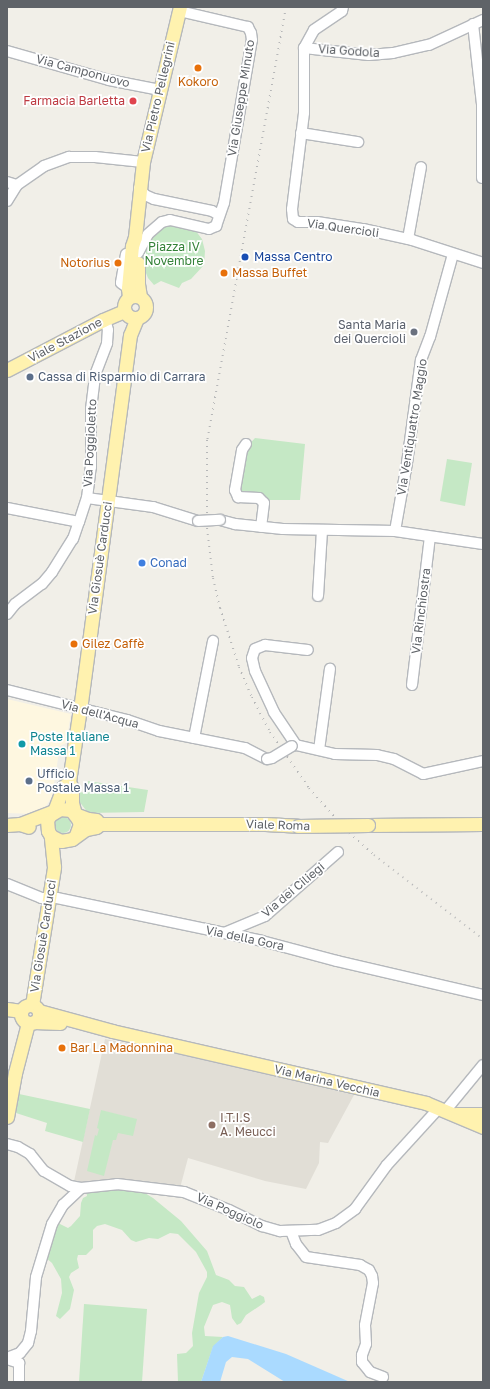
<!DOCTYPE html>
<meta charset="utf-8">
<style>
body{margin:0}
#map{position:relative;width:490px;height:1389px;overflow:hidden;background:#f1efe8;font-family:"Golos Text",sans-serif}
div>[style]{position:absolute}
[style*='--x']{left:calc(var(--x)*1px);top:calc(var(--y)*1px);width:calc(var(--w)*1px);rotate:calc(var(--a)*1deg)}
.commercial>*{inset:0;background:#fef7e0}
.education>*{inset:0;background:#e1ded6}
.green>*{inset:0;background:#c5e8c5}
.round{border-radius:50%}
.water>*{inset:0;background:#aadaff}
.roads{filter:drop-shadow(1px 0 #b5b8bc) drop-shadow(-1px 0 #b5b8bc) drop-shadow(0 1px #b5b8bc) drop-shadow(0 -1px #b5b8bc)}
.minor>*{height:10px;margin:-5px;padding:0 5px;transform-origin:5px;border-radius:5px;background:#fff}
.major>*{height:13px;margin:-6.5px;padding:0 6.5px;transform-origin:6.5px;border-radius:6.5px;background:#fff2af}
.major>.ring{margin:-6.5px;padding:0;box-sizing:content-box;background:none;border:13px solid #fff2af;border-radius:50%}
.rail>*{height:2px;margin-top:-1px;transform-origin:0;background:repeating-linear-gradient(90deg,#b6b7b8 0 1px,transparent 0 6px)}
.bridges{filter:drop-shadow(1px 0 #b5b8bc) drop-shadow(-1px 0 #b5b8bc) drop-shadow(0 1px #b5b8bc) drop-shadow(0 -1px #b5b8bc)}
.minor-bridge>*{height:10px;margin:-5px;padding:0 5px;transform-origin:5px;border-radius:5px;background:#fff}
.major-bridge>*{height:13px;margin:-6.5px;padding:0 6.5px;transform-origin:6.5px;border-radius:6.5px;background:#fff2af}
.dots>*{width:11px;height:11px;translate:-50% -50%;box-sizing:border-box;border:2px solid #fff;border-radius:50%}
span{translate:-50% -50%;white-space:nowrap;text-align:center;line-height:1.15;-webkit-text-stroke:3.5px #fff;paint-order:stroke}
.street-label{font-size:12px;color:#5f6368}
.food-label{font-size:12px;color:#c56008}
.right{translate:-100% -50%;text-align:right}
.left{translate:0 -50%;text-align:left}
.health-label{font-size:12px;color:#be3a42}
.park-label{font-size:12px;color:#348238}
.transit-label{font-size:12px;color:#164399}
.worship-label{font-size:12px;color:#5b616d}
.service-label{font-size:12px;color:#4e5e75}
.shop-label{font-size:12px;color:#366cbe}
.culture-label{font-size:12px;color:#0d838f}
.education-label{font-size:12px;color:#785e54}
.frame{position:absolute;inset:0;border:8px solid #5f6368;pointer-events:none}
</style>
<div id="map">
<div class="commercial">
<div style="clip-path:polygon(7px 699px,71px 714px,66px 743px,60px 746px,52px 797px,44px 809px,33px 814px,7px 813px)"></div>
</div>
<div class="education">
<div style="clip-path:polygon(105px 1039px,174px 1053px,354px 1095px,328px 1143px,320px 1142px,319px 1163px,306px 1189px,265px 1181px,188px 1158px,180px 1188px,73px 1186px)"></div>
</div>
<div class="green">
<div style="clip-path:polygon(177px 223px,195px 230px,202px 239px,205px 251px,204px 265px,191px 279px,182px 283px,179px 288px,161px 281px,154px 285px,148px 278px,144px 268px,143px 253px,146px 242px,163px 225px)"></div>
<div style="clip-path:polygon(255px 438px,305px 444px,300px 500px,269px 500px,264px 496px,239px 492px,245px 449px)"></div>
<div style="clip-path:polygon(447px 459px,472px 463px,465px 506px,440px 501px)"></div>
<div style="clip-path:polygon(88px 781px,148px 790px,144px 812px,88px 813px,79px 801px,79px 792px,87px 793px)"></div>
<div class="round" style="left:55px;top:817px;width:16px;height:16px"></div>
<div style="clip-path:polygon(19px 1094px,90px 1109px,83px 1142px,45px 1131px,47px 1123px,16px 1113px)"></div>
<div style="clip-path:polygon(101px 1110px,137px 1119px,133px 1136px,118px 1133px,116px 1140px,113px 1140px,104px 1176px,87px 1171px,95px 1135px,97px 1136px,99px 1129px,97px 1128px)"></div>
<div style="clip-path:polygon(113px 1186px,140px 1190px,153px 1198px,181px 1221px,207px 1251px,216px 1275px,229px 1280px,235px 1286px,244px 1287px,252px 1299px,260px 1295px,264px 1297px,265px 1302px,261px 1305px,246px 1315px,241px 1323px,237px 1325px,232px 1318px,230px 1305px,222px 1302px,213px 1305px,204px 1327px,205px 1336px,223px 1337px,213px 1347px,201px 1382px,178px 1382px,177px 1354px,186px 1353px,193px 1346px,192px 1333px,199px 1293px,207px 1277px,207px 1272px,196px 1252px,178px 1234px,170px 1233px,158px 1239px,149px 1238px,136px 1242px,131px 1240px,122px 1230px,105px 1224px,97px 1226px,93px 1230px,93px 1248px,86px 1255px,78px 1255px,77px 1259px,79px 1268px,71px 1273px,69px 1277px,74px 1290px,70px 1309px,60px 1319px,56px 1316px,62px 1293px,61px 1279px,52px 1263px,45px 1257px,56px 1222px,68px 1228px,71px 1226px,80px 1216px,81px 1203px,83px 1198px,87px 1196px,86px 1190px)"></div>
<div style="clip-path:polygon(84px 1304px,147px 1309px,142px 1382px,79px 1382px)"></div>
</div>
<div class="water">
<div style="clip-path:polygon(228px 1336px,286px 1354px,350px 1382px,285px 1382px,248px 1359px,232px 1357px,226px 1362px,220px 1382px,201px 1382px,213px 1346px,223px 1337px)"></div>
</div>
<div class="roads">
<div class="minor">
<div style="--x:343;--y:7;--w:4;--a:104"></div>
<div style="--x:342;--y:11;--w:34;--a:146"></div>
<div style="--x:314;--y:30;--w:21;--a:119"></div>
<div style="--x:304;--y:48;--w:65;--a:90"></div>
<div style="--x:304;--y:113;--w:97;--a:97.1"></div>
<div style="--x:292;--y:209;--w:10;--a:84"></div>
<div style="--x:293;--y:219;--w:6;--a:31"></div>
<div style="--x:298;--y:222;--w:19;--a:0"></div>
<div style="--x:317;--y:222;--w:47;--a:8.7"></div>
<div style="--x:363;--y:229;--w:50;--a:12.7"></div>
<div style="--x:412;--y:240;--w:75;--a:17.9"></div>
<div style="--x:473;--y:24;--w:81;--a:83.6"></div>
<div style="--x:482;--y:104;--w:74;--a:90"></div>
<div style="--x:304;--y:48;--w:65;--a:6.1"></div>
<div style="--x:369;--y:55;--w:24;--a:-5"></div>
<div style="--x:393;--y:53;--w:37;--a:-13"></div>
<div style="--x:429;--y:45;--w:60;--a:-24.8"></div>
<div style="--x:7;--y:51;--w:106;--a:15.9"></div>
<div style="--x:109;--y:80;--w:52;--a:11.1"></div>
<div style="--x:301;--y:133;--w:58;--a:9"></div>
<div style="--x:7;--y:182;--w:10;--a:17"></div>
<div style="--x:17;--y:185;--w:33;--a:-35"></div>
<div style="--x:44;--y:166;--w:27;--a:-20"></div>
<div style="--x:69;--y:157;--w:26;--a:0"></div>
<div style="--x:95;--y:157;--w:48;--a:5.9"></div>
<div style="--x:139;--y:188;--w:9;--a:49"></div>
<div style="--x:145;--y:195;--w:10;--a:24"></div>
<div style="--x:154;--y:199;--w:59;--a:11.7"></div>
<div style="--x:212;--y:211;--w:8;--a:30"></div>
<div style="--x:7;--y:201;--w:19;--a:-58"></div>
<div style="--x:408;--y:239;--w:73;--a:-79.8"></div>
<div style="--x:138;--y:253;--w:21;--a:-62"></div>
<div style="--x:148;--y:234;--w:18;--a:-41"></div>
<div style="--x:162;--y:222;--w:8;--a:-14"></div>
<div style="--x:170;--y:220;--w:40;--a:13"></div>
<div style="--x:209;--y:229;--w:8;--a:-23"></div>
<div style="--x:216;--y:226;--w:24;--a:-71"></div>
<div style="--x:224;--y:203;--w:165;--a:-80.3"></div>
<div style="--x:252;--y:40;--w:7;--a:-98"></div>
<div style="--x:251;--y:33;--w:7;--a:-117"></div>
<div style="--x:248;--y:27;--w:71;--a:-166.9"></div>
<div style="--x:126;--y:254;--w:29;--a:100"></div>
<div style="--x:121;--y:283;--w:9;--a:36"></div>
<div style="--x:246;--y:444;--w:7;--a:124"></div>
<div style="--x:242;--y:450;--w:41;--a:99.9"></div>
<div style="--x:235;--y:490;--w:8;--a:67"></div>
<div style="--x:238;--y:497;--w:21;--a:3"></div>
<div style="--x:259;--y:498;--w:7;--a:45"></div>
<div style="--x:264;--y:503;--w:24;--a:97"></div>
<div style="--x:87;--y:498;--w:67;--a:7.8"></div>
<div style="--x:153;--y:507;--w:47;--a:17.3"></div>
<div style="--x:7;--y:508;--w:73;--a:11"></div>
<div style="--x:220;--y:520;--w:16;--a:15"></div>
<div style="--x:235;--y:524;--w:48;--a:5.9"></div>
<div style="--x:283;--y:529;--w:112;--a:1"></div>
<div style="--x:395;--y:531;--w:89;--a:8.4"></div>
<div style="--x:395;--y:531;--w:69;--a:-80"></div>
<div style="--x:407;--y:463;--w:104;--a:-82.3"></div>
<div style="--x:421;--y:360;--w:25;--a:-69"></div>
<div style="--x:430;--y:337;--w:86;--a:-74.5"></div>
<div style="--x:318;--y:596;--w:66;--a:-86.5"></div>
<div style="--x:7;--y:614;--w:13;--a:-51"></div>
<div style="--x:15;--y:604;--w:34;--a:-37"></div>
<div style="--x:42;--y:584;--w:16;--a:-50"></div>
<div style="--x:52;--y:572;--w:39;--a:-58"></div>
<div style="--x:73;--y:539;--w:18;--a:-71"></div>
<div style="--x:79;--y:522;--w:25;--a:-72"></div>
<div style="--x:87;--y:498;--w:31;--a:-83"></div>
<div style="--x:91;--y:467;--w:58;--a:-90"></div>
<div style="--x:91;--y:409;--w:34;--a:-83"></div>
<div style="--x:95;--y:375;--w:34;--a:-69"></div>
<div style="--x:107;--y:343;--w:13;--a:-86"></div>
<div style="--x:108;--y:330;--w:11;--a:-105"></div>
<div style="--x:412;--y:685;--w:149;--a:-83.1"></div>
<div style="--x:7;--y:690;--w:124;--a:14"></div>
<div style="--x:127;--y:720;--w:34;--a:19"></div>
<div style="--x:159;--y:731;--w:88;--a:11.2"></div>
<div style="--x:245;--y:748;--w:25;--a:27"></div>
<div style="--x:194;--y:738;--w:99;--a:-78.9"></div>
<div style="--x:296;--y:745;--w:40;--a:-124"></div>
<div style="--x:274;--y:712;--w:45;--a:-114.9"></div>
<div style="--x:255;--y:671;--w:13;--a:-103"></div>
<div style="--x:252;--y:658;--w:9;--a:-72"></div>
<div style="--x:255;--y:649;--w:11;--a:-22"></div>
<div style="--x:265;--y:645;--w:43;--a:6.6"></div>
<div style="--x:292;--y:746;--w:4;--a:-14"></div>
<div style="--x:296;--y:745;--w:40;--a:13"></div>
<div style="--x:335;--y:754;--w:42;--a:1.4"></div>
<div style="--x:377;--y:755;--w:17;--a:13"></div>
<div style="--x:394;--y:759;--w:33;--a:27"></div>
<div style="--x:423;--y:774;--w:61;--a:-12.2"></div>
<div style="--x:319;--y:750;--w:82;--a:-82.3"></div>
<div style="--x:7;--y:884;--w:37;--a:22"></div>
<div style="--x:41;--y:898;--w:16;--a:0"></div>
<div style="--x:57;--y:898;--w:209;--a:11.8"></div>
<div style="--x:262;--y:941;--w:78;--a:14.9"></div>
<div style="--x:337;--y:961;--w:150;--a:13.1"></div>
<div style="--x:224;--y:933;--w:44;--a:-22.5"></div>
<div style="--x:265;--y:916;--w:97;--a:-41.2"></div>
<div style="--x:446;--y:1110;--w:58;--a:-50.6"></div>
<div style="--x:7;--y:1144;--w:11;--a:15"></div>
<div style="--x:18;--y:1147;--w:14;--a:30"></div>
<div style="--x:30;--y:1154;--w:22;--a:51"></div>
<div style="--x:44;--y:1171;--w:30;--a:30"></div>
<div style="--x:70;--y:1186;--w:11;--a:10"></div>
<div style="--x:81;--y:1188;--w:36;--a:-6"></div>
<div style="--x:117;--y:1184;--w:67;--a:6.8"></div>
<div style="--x:184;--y:1192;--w:48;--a:21.8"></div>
<div style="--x:229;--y:1210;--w:37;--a:26"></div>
<div style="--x:262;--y:1226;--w:19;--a:16"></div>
<div style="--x:280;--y:1231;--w:38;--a:-2"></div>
<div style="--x:318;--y:1230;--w:19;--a:-21"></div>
<div style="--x:336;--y:1223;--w:24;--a:-36"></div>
<div style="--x:355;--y:1209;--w:54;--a:-54"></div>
<div style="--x:387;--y:1165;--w:77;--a:-47.6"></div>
<div style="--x:291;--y:1231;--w:14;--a:69"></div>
<div style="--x:296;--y:1244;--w:16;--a:52"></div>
<div style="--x:306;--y:1257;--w:55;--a:8.4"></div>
<div style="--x:360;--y:1265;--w:10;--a:29"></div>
<div style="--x:369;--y:1270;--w:7;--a:63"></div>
<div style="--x:372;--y:1276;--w:7;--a:82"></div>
<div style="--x:373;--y:1283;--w:43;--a:100.8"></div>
<div style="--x:365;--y:1325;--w:19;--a:87"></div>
<div style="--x:366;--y:1344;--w:12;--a:110"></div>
<div style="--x:362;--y:1355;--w:7;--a:90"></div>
<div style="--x:362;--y:1362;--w:13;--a:51"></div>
<div style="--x:370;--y:1372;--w:14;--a:21"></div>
<div style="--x:7;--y:1358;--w:14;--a:-21"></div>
<div style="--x:20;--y:1353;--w:13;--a:-51"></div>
<div style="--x:28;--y:1343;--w:12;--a:-76"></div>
<div style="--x:31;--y:1331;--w:54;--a:-84.7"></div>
<div style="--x:36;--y:1277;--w:55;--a:-73.2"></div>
<div style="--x:52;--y:1224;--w:22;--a:-60"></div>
<div style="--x:63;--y:1205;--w:25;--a:-43"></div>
<div style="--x:7;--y:1359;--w:13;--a:18"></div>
<div style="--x:19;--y:1363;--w:19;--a:90"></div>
</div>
<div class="major">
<div style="--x:138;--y:263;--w:21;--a:90"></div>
<div style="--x:138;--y:284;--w:13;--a:81"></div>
<div class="ring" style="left:124px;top:296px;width:9px;height:9px"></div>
<div style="--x:129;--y:297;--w:9;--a:-96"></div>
<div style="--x:128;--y:288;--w:42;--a:-84.6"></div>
<div style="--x:132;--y:246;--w:9;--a:-72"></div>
<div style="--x:135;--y:237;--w:75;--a:-83.9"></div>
<div style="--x:143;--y:162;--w:159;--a:-76.6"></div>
<div style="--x:137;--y:318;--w:18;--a:112"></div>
<div style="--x:130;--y:335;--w:376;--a:97.6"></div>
<div style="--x:80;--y:708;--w:75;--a:98.5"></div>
<div style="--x:69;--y:782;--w:7;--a:63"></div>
<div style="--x:72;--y:788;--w:15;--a:90"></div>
<div style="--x:72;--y:803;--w:11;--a:75"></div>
<div style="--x:75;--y:814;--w:14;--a:21"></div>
<div style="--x:88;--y:819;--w:8;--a:7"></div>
<div style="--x:96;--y:820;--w:6;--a:45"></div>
<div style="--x:100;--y:824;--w:165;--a:0"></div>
<div style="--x:265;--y:824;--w:33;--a:3"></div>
<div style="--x:7;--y:370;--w:108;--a:-27.5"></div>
<div style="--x:103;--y:320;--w:23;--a:-23"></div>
<div style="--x:20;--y:824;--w:36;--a:-21"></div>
<div style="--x:54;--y:811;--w:26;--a:-69"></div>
<div style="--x:63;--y:787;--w:8;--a:-40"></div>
<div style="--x:7;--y:825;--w:13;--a:-4"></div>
<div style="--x:20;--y:824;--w:9;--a:18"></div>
<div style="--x:368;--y:825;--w:115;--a:-0.5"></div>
<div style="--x:76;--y:835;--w:12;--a:-70"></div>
<div style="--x:80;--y:824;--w:5;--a:-112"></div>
<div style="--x:78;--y:819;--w:11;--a:-128"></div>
<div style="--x:71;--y:810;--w:11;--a:-175"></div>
<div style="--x:60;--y:809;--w:12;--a:149"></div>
<div style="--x:50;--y:815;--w:6;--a:121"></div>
<div style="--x:47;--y:820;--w:11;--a:85"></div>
<div style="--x:48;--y:831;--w:6;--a:59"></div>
<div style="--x:51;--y:836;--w:11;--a:27"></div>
<div style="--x:61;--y:841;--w:11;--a:-10"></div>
<div style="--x:72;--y:839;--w:17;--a:-36"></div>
<div style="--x:86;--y:829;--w:10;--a:-11"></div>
<div style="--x:96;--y:827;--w:5;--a:-37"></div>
<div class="ring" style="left:21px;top:1005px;width:5px;height:5px"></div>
<div style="--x:32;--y:1005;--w:140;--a:-80.9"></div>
<div style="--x:54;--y:867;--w:31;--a:-96"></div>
<div style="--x:7;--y:1009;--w:14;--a:8"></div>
<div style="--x:39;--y:1011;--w:76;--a:15.3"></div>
<div style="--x:112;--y:1031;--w:322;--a:12.9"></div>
<div style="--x:426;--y:1103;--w:62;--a:22.8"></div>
<div style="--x:34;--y:1022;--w:26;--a:2"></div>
<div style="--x:456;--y:1114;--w:27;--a:0"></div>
<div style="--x:7;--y:1117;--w:45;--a:-79.7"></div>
<div style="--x:15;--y:1073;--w:52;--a:-75.4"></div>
</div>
</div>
<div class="rail">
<div style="--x:286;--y:7;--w:440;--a:100.3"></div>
<div style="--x:207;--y:440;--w:88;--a:90"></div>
<div style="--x:207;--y:528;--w:50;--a:83.2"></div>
<div style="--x:213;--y:578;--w:31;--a:77"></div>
<div style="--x:220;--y:608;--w:62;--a:72.1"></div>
<div style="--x:239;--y:667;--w:33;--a:67"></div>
<div style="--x:252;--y:697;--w:39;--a:63"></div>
<div style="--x:270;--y:732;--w:68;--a:55.1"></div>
<div style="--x:309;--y:788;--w:60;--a:48.4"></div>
<div style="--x:349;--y:833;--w:33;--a:41"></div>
<div style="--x:374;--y:855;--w:138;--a:37.6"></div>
</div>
<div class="bridges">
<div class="minor-bridge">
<div style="--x:198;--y:521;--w:22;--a:-3"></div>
<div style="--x:267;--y:759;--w:5;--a:-11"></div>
<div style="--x:272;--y:758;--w:23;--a:-31"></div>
</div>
<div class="major-bridge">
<div style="--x:298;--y:826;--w:70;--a:-0.8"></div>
</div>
</div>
<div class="dots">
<div style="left:198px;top:68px;background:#e8710a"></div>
<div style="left:133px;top:101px;background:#e0444e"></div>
<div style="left:245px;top:257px;background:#1a4fb4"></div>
<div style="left:118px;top:263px;background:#e8710a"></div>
<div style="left:224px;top:273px;background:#e8710a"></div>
<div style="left:414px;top:332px;background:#6b7280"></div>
<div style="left:30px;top:377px;background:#5c6f8a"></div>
<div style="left:142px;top:563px;background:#3f7fe0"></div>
<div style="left:74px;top:644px;background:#e8710a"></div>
<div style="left:22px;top:744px;background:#0f9aa8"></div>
<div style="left:29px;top:781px;background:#5c6f8a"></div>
<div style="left:62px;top:1048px;background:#e8710a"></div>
<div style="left:212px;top:1125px;background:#8d6e63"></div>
</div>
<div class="street-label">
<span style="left:349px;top:51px;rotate:4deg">Via Godola</span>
<span style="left:83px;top:71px;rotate:15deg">Via Camponuovo</span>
<span style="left:158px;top:97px;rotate:-77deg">Via Pietro Pellegrini</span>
<span style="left:241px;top:98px;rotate:-81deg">Via Giuseppe Minuto</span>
<span style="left:343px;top:228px;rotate:8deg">Via Quercioli</span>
<span style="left:65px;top:340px;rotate:-28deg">Viale Stazione</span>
<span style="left:412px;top:427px;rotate:-81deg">Via Ventiquattro Maggio</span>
<span style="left:90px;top:443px;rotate:-87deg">Via Poggioletto</span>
<span style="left:100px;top:558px;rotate:-82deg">Via Giosuè Carducci</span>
<span style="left:421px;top:611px;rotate:-83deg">Via Rinchiostra</span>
<span style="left:100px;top:714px;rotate:15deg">Via dell'Acqua</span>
<span style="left:278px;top:825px;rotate:2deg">Viale Roma</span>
<span style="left:293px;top:890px;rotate:-40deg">Via dei Ciliegi</span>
<span style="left:43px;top:936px;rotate:-81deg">Via Giosuè Carducci</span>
<span style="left:245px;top:938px;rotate:12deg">Via della Gora</span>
<span style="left:327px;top:1081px;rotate:13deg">Via Marina Vecchia</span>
<span style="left:230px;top:1211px;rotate:24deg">Via Poggiolo</span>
</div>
<div class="food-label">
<span style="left:198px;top:82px">Kokoro</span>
<span class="right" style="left:110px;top:263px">Notorius</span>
<span class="left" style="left:232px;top:273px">Massa Buffet</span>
<span class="left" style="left:82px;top:644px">Gilez Caffè</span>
<span class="left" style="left:70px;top:1048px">Bar La Madonnina</span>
</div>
<div class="health-label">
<span class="right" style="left:125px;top:101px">Farmacia Barletta</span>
</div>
<div class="park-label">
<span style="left:174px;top:254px">Piazza IV<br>Novembre</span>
</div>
<div class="transit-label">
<span class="left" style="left:254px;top:257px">Massa Centro</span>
</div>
<div class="worship-label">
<span class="right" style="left:406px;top:332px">Santa Maria<br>dei Quercioli</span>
</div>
<div class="service-label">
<span class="left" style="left:38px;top:377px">Cassa di Risparmio di Carrara</span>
<span class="left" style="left:37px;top:781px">Ufficio<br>Postale Massa 1</span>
</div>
<div class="shop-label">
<span class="left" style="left:150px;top:563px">Conad</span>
</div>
<div class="culture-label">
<span class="left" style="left:30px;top:744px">Poste Italiane<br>Massa 1</span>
</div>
<div class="education-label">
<span class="left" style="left:220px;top:1125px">I.T.I.S<br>A. Meucci</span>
</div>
<div class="frame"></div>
</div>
